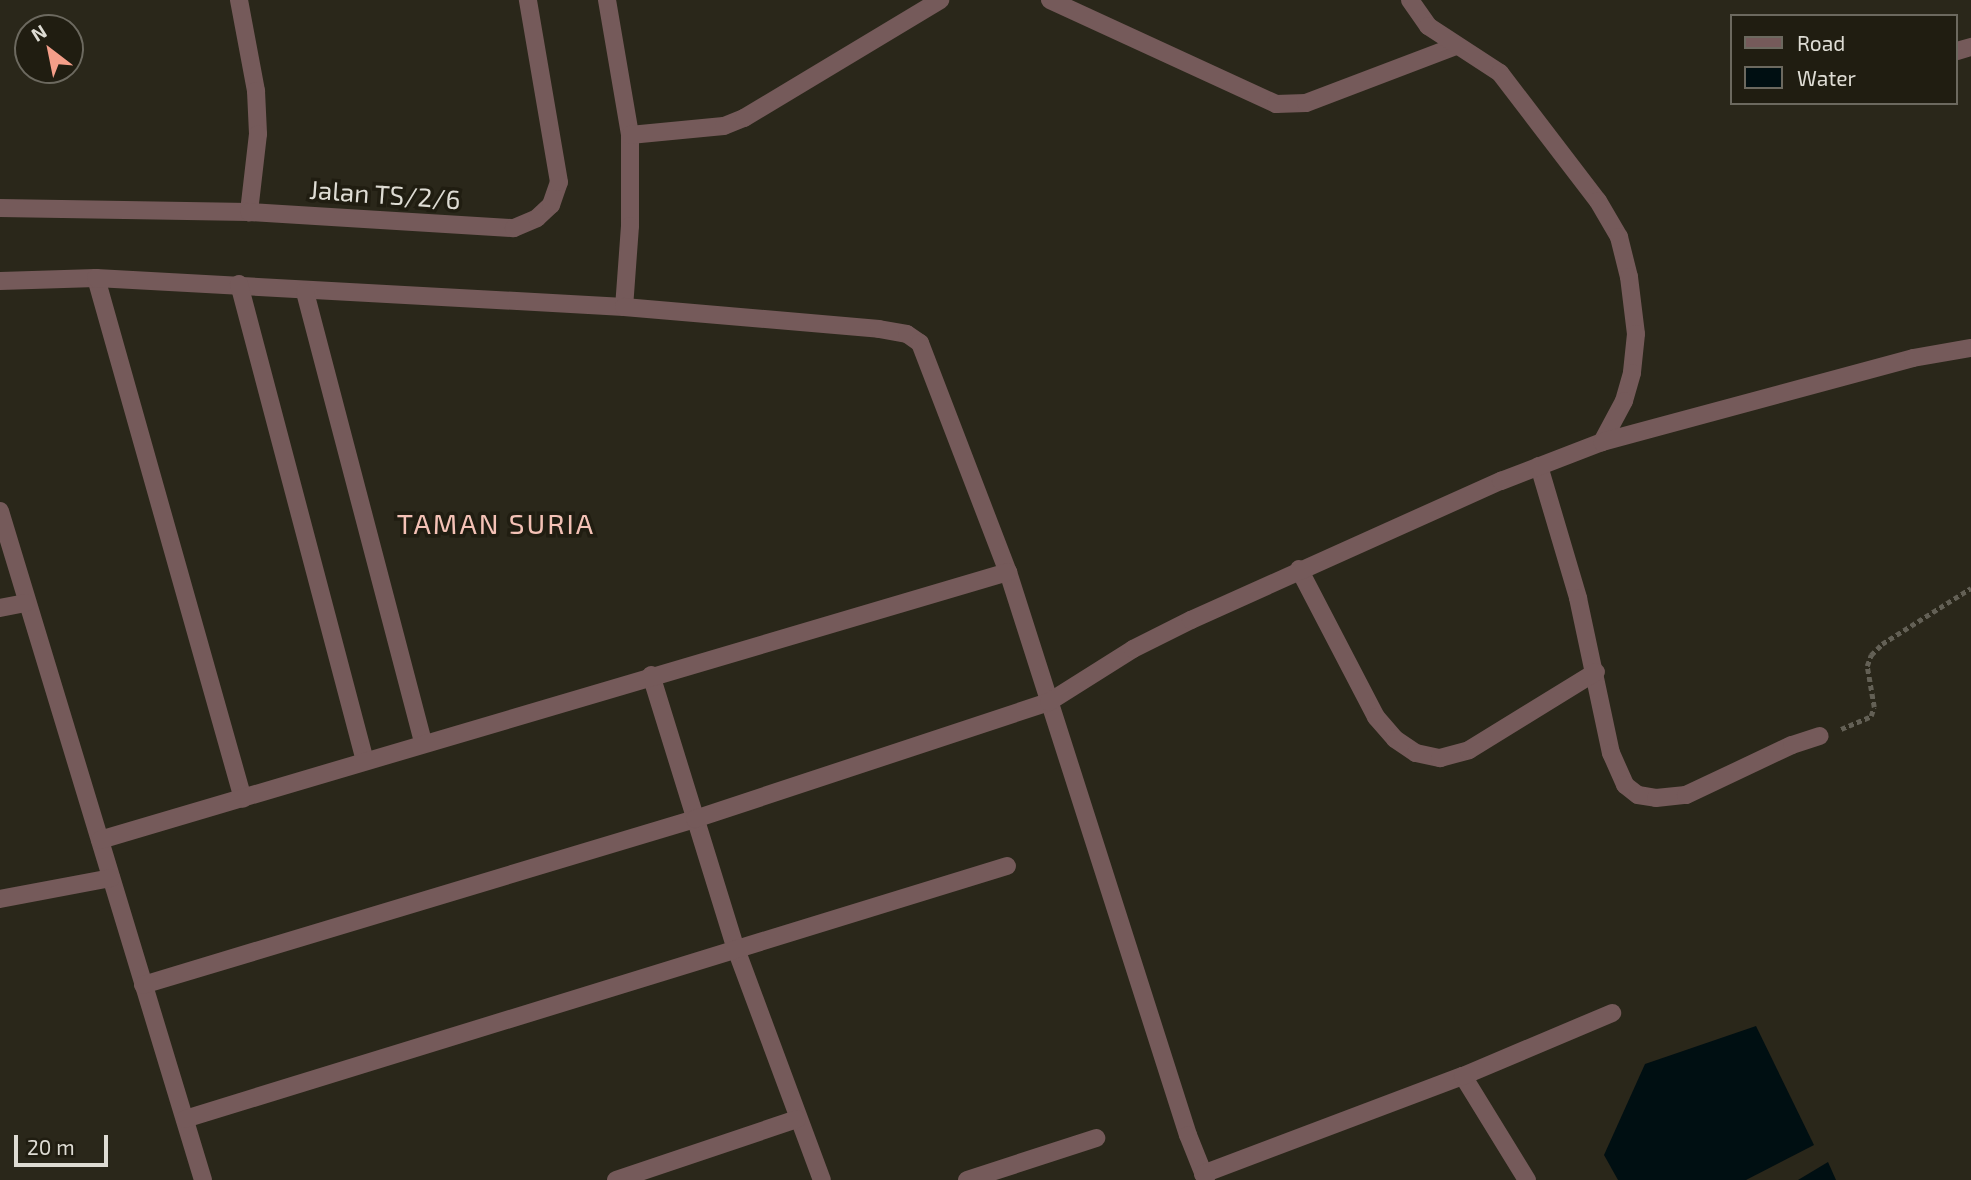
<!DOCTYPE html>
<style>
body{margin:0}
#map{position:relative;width:1971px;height:1180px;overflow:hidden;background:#2a271a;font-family:"Exo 2",sans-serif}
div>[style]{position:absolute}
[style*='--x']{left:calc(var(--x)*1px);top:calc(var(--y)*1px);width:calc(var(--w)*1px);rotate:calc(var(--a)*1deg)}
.water>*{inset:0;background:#000f12}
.path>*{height:4.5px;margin-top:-2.25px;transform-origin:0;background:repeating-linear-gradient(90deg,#636055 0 5px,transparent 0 8.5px)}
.minor>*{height:18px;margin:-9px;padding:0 9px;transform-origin:9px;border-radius:9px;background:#755a5a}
span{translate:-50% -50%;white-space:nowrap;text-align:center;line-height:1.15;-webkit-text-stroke:7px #201d11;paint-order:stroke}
.street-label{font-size:26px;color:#dedcd4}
.neighbourhood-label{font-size:28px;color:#f4c2b6;letter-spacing:2px}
.legend{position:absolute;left:1730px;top:14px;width:228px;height:91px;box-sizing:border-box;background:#201d11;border:2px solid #6c695f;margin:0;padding:9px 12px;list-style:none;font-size:21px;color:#dedcd4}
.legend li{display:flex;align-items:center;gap:14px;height:35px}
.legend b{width:35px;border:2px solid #6c695f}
.north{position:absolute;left:14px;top:14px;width:70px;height:70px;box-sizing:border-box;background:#201d11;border:2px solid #6c695f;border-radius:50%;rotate:328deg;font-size:19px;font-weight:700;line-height:28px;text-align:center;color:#dedcd4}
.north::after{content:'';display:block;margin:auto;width:24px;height:32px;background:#f49e89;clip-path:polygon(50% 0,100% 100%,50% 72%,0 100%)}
.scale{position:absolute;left:14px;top:1135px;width:94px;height:32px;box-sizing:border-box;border:4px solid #dedcd4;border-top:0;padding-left:9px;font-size:21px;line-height:24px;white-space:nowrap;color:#dedcd4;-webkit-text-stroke:5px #201d11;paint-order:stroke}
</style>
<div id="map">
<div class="water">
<div style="clip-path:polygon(1756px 1026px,1814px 1145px,1746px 1180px,1618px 1180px,1604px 1155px,1645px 1064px)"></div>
<div style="clip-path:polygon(1828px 1162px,1836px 1180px,1798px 1180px)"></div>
</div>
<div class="path">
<div style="--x:1841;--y:729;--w:33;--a:-23"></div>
<div style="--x:1871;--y:716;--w:9;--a:-72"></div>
<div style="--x:1874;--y:707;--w:42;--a:-99.7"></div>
<div style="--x:1867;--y:666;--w:12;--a:-70"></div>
<div style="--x:1871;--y:655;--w:16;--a:-45"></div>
<div style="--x:1882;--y:644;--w:105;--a:-32.2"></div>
</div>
<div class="minor">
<div style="--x:239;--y:0;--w:93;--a:79.4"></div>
<div style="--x:256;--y:91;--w:43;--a:87.3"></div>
<div style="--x:258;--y:134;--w:79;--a:96.6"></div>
<div style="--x:607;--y:0;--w:137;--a:80.3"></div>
<div style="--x:630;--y:135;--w:91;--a:90"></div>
<div style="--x:630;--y:226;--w:81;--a:94.2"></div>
<div style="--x:1050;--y:0;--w:249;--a:24.7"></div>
<div style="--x:1276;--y:104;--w:30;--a:-2"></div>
<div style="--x:1306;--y:103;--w:160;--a:-20.8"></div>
<div style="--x:1410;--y:0;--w:32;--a:55"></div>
<div style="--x:1428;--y:26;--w:86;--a:33.1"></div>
<div style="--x:1500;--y:73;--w:161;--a:52.6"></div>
<div style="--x:1598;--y:201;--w:42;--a:59.7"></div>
<div style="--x:1619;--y:237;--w:41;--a:76"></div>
<div style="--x:1629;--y:277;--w:57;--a:83"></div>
<div style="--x:1636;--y:334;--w:39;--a:96"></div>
<div style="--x:1632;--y:373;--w:29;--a:106"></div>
<div style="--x:1624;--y:401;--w:47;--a:118.2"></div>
<div style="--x:1957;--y:51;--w:15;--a:-16"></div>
<div style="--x:630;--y:135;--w:94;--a:-5.5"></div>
<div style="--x:724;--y:126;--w:22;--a:-22"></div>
<div style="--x:744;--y:118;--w:229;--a:-31"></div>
<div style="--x:0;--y:208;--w:249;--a:0.9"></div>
<div style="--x:249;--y:212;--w:265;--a:3.5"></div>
<div style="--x:514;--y:228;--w:25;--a:-23"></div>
<div style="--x:537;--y:218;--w:19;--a:-43"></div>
<div style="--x:551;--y:205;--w:24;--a:-71"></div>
<div style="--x:559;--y:182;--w:185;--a:-99.7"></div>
<div style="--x:96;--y:278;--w:541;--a:74.24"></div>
<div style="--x:0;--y:281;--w:96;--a:-1.8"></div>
<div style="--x:96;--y:278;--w:529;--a:3.14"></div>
<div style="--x:624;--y:307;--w:256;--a:4.9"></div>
<div style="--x:879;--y:329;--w:28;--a:10"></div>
<div style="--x:907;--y:334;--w:16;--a:35"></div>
<div style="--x:920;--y:343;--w:245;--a:69"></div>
<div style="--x:1008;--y:572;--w:591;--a:72.27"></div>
<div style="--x:1188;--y:1135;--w:48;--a:68.2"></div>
<div style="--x:239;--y:284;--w:492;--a:75.2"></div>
<div style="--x:305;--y:292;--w:467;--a:75.3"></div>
<div style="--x:1539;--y:466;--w:138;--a:73.5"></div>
<div style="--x:1578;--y:598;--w:158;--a:78"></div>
<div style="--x:1611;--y:753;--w:35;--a:66"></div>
<div style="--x:1625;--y:785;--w:16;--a:38"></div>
<div style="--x:1638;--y:795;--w:18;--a:9"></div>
<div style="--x:1656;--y:798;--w:30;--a:-6"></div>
<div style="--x:1686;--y:795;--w:117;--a:-25.3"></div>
<div style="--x:1792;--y:745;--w:29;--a:-18"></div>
<div style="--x:0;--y:511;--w:699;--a:73.12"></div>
<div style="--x:1299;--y:569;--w:167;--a:62.5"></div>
<div style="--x:1376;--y:717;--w:29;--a:49"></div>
<div style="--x:1395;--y:739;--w:25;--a:34"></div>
<div style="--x:1416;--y:753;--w:25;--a:12"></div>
<div style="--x:1440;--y:758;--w:30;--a:-15"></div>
<div style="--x:1469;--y:750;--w:149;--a:-31.6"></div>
<div style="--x:0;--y:608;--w:26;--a:-11"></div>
<div style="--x:651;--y:675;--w:287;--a:72.8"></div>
<div style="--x:736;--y:949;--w:246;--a:69.6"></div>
<div style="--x:100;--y:840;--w:947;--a:-16.44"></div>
<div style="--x:0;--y:899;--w:113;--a:-10.7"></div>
<div style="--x:143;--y:985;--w:576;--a:-16.74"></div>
<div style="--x:695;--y:819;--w:373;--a:-18.3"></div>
<div style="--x:1049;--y:702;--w:99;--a:-32.2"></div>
<div style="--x:1133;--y:649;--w:65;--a:-26.6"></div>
<div style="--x:1191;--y:620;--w:340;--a:-24.2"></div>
<div style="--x:1501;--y:481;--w:108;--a:-21.1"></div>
<div style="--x:1602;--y:442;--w:322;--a:-15.1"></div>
<div style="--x:1913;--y:358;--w:59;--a:-9.8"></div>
<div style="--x:1463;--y:1076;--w:122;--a:58.4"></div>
<div style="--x:185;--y:1119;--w:860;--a:-17.11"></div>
<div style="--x:1203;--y:1174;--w:278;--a:-20.7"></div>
<div style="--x:1463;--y:1076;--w:162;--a:-22.9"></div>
<div style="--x:616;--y:1180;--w:191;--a:-18.6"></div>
<div style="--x:967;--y:1180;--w:136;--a:-18"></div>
</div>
<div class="street-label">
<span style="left:385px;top:194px;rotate:4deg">Jalan TS/2/6</span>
</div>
<div class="neighbourhood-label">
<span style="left:496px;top:523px">TAMAN SURIA</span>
</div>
<ul class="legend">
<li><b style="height:9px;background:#755a5a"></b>Road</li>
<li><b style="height:19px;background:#000f12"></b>Water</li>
</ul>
<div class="north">N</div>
<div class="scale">20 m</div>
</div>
